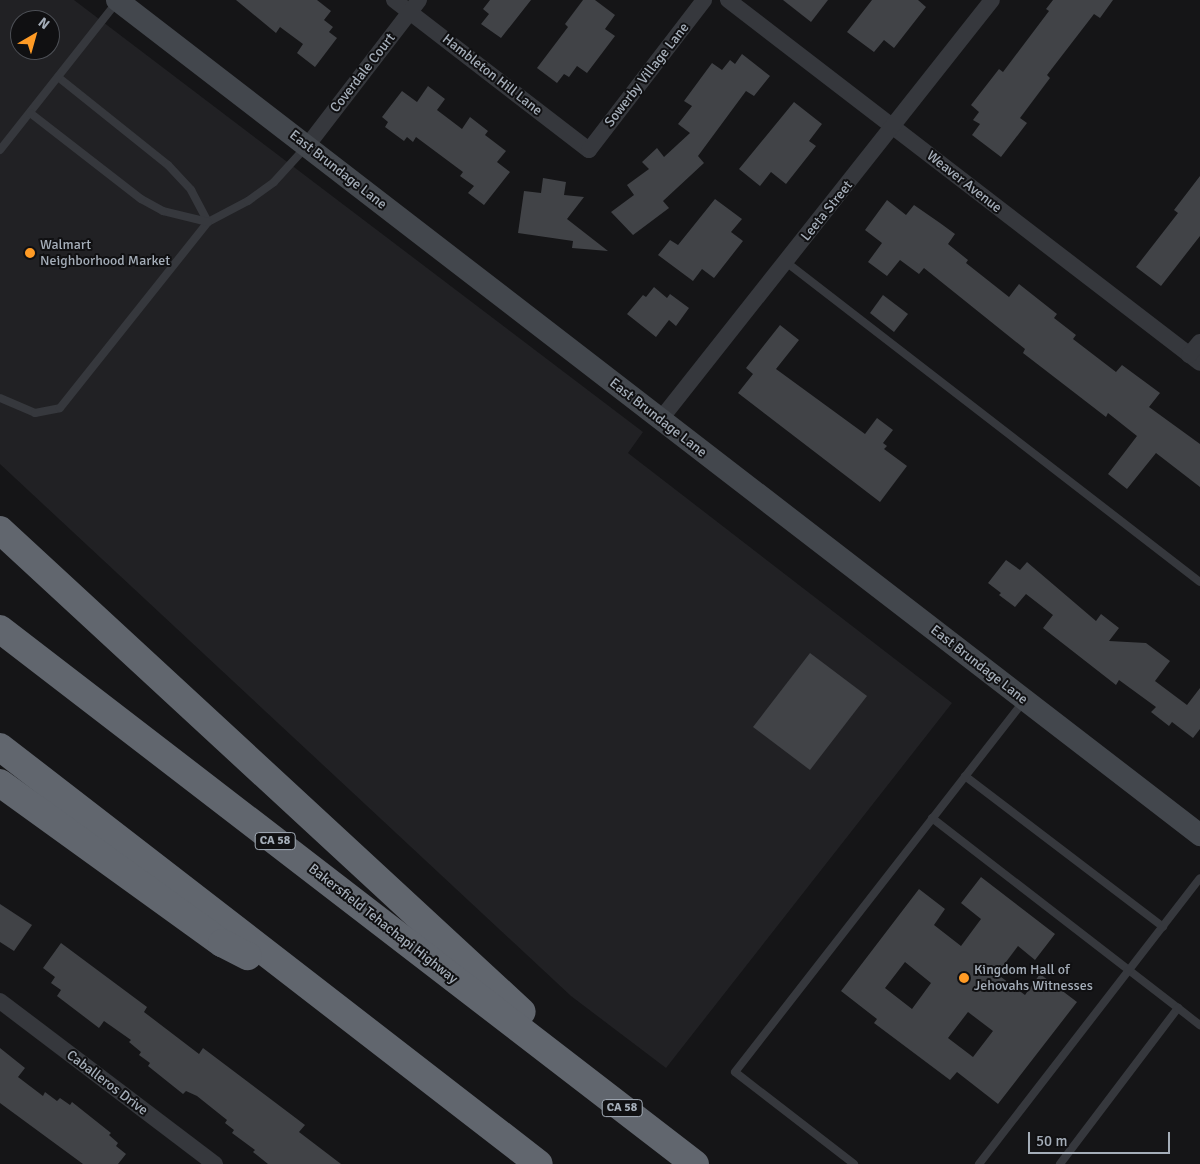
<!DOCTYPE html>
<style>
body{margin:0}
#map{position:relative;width:1200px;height:1164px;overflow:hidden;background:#151517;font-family:Signika,sans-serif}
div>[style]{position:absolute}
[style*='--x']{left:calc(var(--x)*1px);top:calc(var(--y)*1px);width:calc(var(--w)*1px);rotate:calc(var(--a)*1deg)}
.built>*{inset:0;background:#212124}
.building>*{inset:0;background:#414347}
.lane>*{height:8px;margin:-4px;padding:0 4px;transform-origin:4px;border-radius:4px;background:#36383d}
.street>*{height:16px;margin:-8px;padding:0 8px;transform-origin:8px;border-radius:8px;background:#36383d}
.secondary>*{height:22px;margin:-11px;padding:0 11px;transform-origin:11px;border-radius:11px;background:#43474d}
.highway>*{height:28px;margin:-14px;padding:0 14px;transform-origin:14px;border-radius:14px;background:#61666e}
.dots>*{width:14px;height:14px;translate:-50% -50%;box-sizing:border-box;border:2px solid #101012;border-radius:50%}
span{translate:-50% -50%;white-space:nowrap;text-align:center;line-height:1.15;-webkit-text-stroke:4px #101012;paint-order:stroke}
.shield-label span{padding:1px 4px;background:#101012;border:1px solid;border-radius:4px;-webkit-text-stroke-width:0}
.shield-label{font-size:12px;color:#a5aeb9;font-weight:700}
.street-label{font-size:14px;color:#a5aeb9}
.poi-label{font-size:14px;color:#a5aeb9}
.left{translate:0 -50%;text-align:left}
.north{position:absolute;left:10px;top:10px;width:50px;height:50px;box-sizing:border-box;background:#101012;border:1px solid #4c4f55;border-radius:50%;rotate:38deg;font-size:14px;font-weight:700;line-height:20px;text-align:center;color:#a5aeb9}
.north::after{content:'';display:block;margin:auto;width:18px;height:22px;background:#ff9b25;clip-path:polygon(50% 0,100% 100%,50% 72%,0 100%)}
.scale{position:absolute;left:1028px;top:1132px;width:142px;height:22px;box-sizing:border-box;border:2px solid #a5aeb9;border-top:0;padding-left:6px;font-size:15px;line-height:18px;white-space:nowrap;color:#a5aeb9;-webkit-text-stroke:4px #101012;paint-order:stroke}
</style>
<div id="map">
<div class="built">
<div style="clip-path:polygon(evenodd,0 0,74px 0,643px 432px,628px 453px,952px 703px,666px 1068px,571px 996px,0 464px,0 0,20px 20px,50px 20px,50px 50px,20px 50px,20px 20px)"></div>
</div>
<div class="building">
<div style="clip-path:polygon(236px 0,317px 0,331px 11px,324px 20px,333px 27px,329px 32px,337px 38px,315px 67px,297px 53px,303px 44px,280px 27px,276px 33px)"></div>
<div style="clip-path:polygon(490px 0,531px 0,501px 38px,481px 24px,489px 14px,483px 9px)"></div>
<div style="clip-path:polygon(583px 0,595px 0,615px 15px,605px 29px,615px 36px,587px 73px,577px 66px,569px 77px,564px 74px,557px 83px,537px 68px,568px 27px,565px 24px)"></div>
<div style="clip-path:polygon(783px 0,828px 0,811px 22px)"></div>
<div style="clip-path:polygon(872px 0,918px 0,926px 7px,894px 48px,884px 40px,874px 52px,847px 32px)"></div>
<div style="clip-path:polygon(1053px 0,1113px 0,1100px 18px,1094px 14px,1047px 75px,1050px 78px,1020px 118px,1027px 123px,1001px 157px,972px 135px,980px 124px,973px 120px,979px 112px,971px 105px,999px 69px,1003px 72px,1049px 11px,1046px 9px)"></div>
<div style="clip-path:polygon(742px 54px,770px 76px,754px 96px,746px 91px,698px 156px,704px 163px,663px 201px,669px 208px,633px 235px,611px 212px,634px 195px,627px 185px,649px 169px,642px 162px,657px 148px,664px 157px,690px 133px,678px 124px,692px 106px,684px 101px,712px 63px,722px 70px,730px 60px,735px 64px)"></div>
<div style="clip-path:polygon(428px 86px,445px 99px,437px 110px,462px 129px,470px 117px,488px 131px,485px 135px,506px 151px,497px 162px,510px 172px,484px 205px,468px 193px,474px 186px,460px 176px,463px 172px,416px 137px,413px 142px,407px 137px,404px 141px,385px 127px,388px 122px,382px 117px,402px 91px,417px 102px)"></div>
<div style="clip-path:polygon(794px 102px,822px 124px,809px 141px,816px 146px,786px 184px,771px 172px,760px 186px,739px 169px)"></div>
<div style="clip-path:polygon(1200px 176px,1200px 236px,1161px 286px,1136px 267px,1178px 213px,1174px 210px)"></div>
<div style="clip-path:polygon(543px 178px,566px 182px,564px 195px,584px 197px,567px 219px,608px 251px,572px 248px,573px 241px,518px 233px,524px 191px,541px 193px)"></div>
<div style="clip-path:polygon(715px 199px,742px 219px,731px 232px,743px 241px,714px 278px,702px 269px,693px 281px,658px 255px,670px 240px,678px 245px)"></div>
<div style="clip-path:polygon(887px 200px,906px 215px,914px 205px,940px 223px,955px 234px,948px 244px,968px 260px,966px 263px,1009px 297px,1019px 284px,1057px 314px,1054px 318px,1076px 335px,1073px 339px,1116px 372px,1122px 365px,1160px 393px,1149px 407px,1200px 444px,1200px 487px,1156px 453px,1127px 489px,1108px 474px,1137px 436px,1108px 413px,1106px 417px,1023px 353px,1025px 349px,924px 268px,919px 274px,900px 260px,887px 276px,868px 262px,882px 243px,865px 230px)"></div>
<div style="clip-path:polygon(654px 287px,667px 298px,670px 294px,689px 308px,676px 326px,669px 320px,656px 337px,627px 314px,643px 295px,646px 297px)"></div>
<div style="clip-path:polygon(883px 295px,908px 314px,894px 332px,870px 313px)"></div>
<div style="clip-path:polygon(780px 325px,799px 340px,776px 369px,865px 434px,877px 418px,893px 430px,883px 443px,887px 446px,884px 449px,907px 466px,880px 502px,738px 393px,753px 374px,746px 368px)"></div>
<div style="clip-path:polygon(1006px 560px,1020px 570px,1027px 562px,1096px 621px,1101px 614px,1119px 628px,1109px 641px,1146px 643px,1170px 661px,1155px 681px,1187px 705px,1200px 688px,1200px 729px,1193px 738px,1172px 722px,1169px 726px,1151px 712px,1156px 707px,1119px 680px,1116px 685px,1043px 628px,1053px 615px,1026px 594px,1015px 607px,999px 595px,1001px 593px,988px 583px)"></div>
<div style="clip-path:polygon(810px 653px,867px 696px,810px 770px,753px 727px)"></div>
<div style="clip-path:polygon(evenodd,981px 877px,1055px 934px,1035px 960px,1018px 946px,997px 974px,1025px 995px,1040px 974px,1077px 1002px,998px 1104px,957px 1072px,950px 1080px,874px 1023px,877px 1019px,841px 991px,919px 889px,945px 909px,934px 925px,961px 946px,981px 919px,961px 903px,981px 877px,905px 962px,931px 983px,912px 1009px,885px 988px,905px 962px,981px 877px,968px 1012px,993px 1031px,973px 1057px,948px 1038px,968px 1012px)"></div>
<div style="clip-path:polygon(0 904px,32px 925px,14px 951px,0 942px)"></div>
<div style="clip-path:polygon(61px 943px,147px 1007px,144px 1012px,199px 1054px,203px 1048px,305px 1125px,299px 1132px,341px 1164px,268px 1164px,253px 1152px,255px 1150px,232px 1133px,234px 1130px,225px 1123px,227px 1120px,197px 1096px,186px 1091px,183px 1094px,148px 1066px,150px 1063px,139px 1055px,141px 1052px,129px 1042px,131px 1040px,104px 1021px,99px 1028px,57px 996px,61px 990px,51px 983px,55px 977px,43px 968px)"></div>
<div style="clip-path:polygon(0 1048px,25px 1068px,18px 1077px,43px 1096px,45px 1092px,57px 1101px,60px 1098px,70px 1105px,72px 1102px,111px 1133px,109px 1135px,118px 1143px,116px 1146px,126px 1154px,118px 1164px,83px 1164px,0 1103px)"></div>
</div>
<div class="lane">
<div style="--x:58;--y:77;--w:141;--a:38.7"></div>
<div style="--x:168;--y:165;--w:34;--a:47"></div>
<div style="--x:191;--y:190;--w:36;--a:62"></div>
<div style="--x:208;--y:222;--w:45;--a:-27.7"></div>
<div style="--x:248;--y:201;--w:32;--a:-36"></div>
<div style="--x:274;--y:182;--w:47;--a:-47.6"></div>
<div style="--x:0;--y:150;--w:187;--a:-51.7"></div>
<div style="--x:786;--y:262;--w:523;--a:37.7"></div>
<div style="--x:0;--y:398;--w:38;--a:23"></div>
<div style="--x:35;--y:413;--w:25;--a:-11"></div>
<div style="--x:60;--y:408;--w:238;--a:-51.5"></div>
<div style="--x:208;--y:222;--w:46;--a:-166.3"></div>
<div style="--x:163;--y:211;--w:25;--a:-151"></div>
<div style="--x:141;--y:199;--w:140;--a:-142.2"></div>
<div style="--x:965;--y:776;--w:249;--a:37.3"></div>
<div style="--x:932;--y:818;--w:311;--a:37.7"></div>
<div style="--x:854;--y:1164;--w:150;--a:-142.3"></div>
<div style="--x:735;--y:1072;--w:469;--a:-52.1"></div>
<div style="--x:979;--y:1164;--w:361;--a:-52.3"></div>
<div style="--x:1060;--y:1164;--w:196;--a:-52.9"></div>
<div style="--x:1178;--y:1008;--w:28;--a:38"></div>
</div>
<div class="street">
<div style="--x:394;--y:0;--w:246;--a:37.6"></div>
<div style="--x:589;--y:150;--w:189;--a:-52.5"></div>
<div style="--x:728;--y:0;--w:595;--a:37.56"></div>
<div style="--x:307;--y:146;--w:184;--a:-52.5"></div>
<div style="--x:1189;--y:355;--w:17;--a:-50"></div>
<div style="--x:660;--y:420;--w:535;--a:-51.67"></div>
<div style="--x:0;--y:1001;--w:270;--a:37.2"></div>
</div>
<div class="secondary">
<div style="--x:117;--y:0;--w:1368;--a:37.63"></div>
</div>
<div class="highway">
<div style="--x:0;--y:530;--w:710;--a:42.72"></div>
<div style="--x:0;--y:629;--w:877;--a:37.59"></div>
<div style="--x:0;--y:747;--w:681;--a:37.73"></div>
<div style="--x:0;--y:783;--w:274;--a:35.8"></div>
<div style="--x:222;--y:943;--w:29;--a:27"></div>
</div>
<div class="dots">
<div style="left:30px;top:253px;background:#ff9b25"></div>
<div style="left:964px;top:978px;background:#ff9b25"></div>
</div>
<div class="shield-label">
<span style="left:275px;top:841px">CA 58</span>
<span style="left:622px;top:1108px">CA 58</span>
</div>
<div class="street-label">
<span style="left:363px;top:73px;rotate:-52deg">Coverdale Court</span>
<span style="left:492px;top:75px;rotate:38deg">Hambleton Hill Lane</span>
<span style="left:647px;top:75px;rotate:-52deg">Sowerby Village Lane</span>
<span style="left:338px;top:170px;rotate:38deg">East Brundage Lane</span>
<span style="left:964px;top:182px;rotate:38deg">Weaver Avenue</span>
<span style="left:827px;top:211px;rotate:-51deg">Leeta Street</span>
<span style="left:658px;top:418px;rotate:38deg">East Brundage Lane</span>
<span style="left:979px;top:665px;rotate:38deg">East Brundage Lane</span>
<span style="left:383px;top:924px;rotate:38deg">Bakersfield Tehachapi Highway</span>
<span style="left:107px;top:1083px;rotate:37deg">Caballeros Drive</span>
</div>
<div class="poi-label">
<span class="left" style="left:40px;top:253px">Walmart<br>Neighborhood Market</span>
<span class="left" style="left:974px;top:978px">Kingdom Hall of<br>Jehovahs Witnesses</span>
</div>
<div class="north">N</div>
<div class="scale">50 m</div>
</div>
